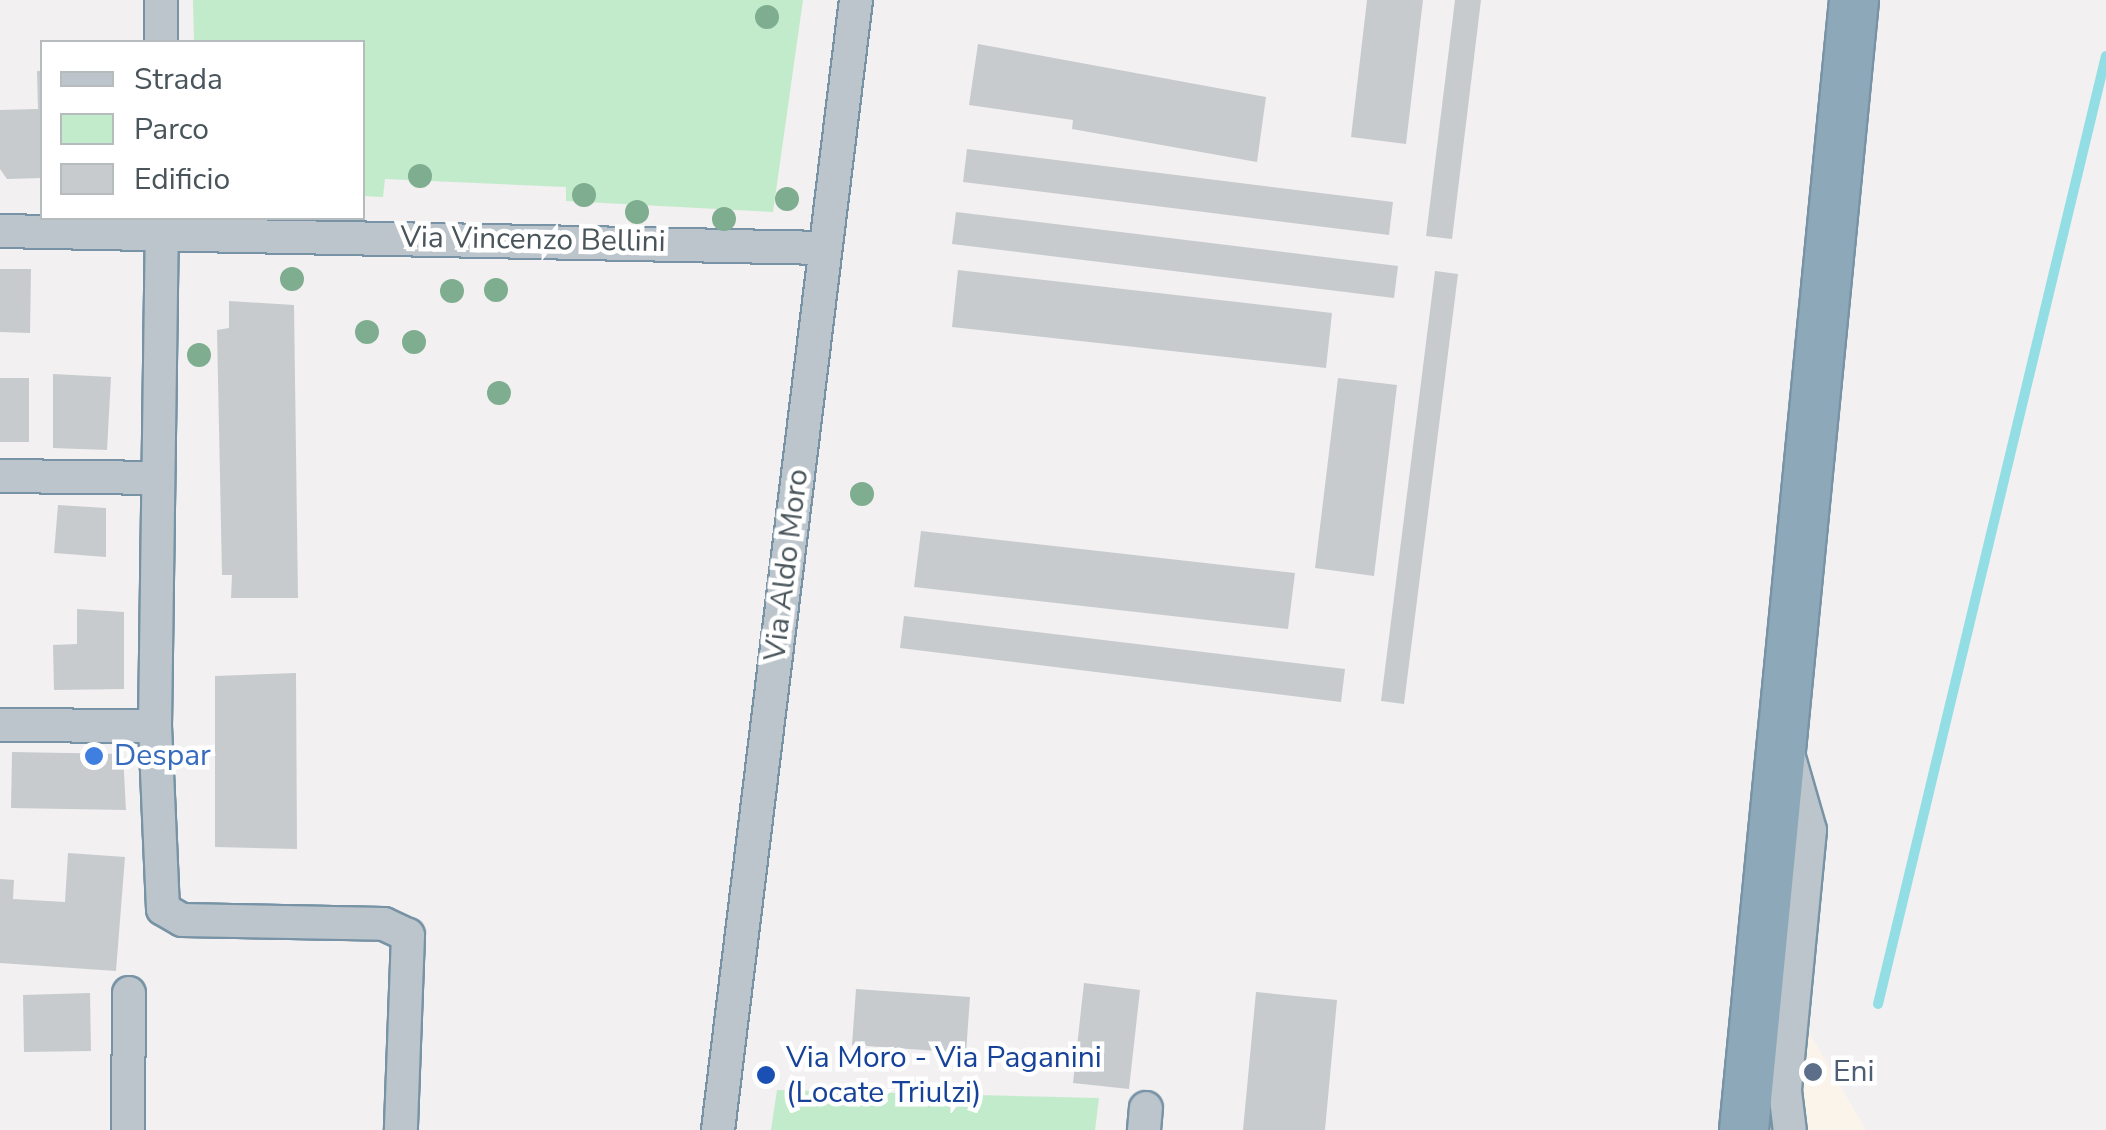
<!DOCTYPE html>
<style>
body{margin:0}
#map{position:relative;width:2106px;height:1130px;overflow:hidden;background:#f2f0f0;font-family:"Nunito Sans",sans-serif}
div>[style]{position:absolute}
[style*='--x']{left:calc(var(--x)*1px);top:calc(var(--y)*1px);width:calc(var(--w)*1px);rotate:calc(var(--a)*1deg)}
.commercial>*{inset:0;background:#faf4eb}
.green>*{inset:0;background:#c2ebcc}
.stream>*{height:10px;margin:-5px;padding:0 5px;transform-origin:5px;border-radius:5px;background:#93dee4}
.building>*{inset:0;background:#c7cbce}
.roads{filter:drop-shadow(2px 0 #7793a5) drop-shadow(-2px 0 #7793a5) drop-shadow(0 2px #7793a5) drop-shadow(0 -2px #7793a5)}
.minor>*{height:32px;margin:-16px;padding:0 16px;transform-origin:16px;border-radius:16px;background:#bcc5cb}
.highway>*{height:48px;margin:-24px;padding:0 24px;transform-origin:24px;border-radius:24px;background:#8ca8b9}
.trees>*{width:24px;height:24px;margin:-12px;border-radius:50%;background:#7ead8f}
.dots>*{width:28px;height:28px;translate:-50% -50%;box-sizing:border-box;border:5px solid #fff;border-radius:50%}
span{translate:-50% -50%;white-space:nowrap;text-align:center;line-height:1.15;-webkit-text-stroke:9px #fff;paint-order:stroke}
.street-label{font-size:30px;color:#49555b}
.shop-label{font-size:30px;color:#366cbe}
.left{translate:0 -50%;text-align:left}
.transit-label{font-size:30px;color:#164399}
.service-label{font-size:30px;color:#4e5e75}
.legend{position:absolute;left:40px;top:40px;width:325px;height:180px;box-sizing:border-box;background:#fff;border:2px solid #b6bbbd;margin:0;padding:12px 18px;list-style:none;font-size:30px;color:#49555b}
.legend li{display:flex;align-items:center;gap:20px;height:50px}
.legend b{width:50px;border:2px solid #b6bbbd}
</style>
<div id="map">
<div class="commercial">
<div style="clip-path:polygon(1798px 1013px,1866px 1130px,1789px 1130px)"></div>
</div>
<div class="green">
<div style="clip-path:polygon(193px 0,803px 0,773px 212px,566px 201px,566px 187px,385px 179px,383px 197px,363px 196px,362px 42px,194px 42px)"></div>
<div style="clip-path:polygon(777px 1090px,1099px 1098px,1095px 1130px,771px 1130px)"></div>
</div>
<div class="stream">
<div style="--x:1878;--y:1004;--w:975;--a:-76.48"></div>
</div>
<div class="building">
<div style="clip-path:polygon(1367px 0,1423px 0,1406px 144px,1351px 137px)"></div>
<div style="clip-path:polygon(1455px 0,1481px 0,1452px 239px,1426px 236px)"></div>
<div style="clip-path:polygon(978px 44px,1266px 97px,1257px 162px,1072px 129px,1073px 120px,969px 105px)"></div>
<div style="clip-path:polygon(37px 71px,42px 71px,42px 178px,7px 179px,0 169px,0 110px,38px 109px)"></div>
<div style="clip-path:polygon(967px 149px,1393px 202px,1389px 235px,963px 182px)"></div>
<div style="clip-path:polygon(956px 212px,1398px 266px,1394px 298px,952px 244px)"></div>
<div style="clip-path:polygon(0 269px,31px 269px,30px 333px,0 332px)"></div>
<div style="clip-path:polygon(958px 270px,1332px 313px,1326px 368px,952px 327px)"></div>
<div style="clip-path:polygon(1435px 271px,1458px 274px,1404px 704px,1381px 701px)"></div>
<div style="clip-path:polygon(229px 301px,294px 305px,298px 598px,231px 598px,232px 575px,222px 575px,217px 330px,229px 328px)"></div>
<div style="clip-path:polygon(53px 374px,111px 377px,107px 450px,53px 448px)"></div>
<div style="clip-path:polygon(0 378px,29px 378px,29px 442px,0 442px)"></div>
<div style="clip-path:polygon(1338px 378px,1397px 385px,1374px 576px,1315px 568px)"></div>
<div style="clip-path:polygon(58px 505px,106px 508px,106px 557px,54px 553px)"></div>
<div style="clip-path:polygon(921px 531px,1295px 573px,1288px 629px,914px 587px)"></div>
<div style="clip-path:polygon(77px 609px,124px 612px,124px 689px,54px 690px,53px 645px,77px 644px)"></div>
<div style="clip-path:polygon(904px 616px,1345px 669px,1341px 702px,900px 648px)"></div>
<div style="clip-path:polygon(296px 673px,297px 849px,215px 847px,215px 676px)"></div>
<div style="clip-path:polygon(12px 752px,123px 754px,126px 810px,11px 808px)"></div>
<div style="clip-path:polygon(68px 853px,125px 857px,116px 971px,0 963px,0 879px,14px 880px,13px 899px,65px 902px)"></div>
<div style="clip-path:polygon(1084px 983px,1140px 990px,1129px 1089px,1073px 1083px)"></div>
<div style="clip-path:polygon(856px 989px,970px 997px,966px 1053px,852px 1045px)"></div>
<div style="clip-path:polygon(1256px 992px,1337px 1000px,1325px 1130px,1243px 1130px)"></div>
<div style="clip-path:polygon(90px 993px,91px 1051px,24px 1052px,23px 995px)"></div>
</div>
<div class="roads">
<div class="minor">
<div style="--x:161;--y:0;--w:42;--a:90"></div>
<div style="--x:162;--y:218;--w:508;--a:90.79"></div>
<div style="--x:155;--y:726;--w:183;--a:87.5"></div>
<div style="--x:163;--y:909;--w:22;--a:30"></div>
<div style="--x:182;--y:920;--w:202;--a:1.1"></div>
<div style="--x:384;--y:924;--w:26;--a:25"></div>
<div style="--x:408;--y:935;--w:195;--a:92.1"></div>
<div style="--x:0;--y:231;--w:825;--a:1.18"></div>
<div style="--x:0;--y:476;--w:156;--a:0.7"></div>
<div style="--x:0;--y:725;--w:155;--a:0.4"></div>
<div style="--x:1788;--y:754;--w:79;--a:73.9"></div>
<div style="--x:1810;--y:830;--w:262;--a:95.5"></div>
<div style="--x:1785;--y:1091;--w:39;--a:83"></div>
<div style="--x:128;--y:1130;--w:137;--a:-89.6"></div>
<div style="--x:718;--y:1130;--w:1138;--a:-83.04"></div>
<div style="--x:1144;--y:1130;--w:22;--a:-85"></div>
</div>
<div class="highway">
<div style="--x:1744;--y:1130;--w:1135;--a:-84.44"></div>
</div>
</div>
<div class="trees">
<div style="left:767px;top:17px"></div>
<div style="left:420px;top:176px"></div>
<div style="left:584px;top:195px"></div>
<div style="left:787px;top:199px"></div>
<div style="left:637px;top:212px"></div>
<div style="left:724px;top:219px"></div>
<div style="left:292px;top:279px"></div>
<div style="left:496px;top:290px"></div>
<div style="left:452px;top:291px"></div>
<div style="left:367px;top:332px"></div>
<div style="left:414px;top:342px"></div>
<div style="left:199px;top:355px"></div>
<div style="left:499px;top:393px"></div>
<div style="left:862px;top:494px"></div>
</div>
<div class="dots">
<div style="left:94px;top:756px;background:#3f7fe0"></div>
<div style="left:1813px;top:1072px;background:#5c6f8a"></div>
<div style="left:766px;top:1075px;background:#1a4fb4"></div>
</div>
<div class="street-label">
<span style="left:533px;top:240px;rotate:1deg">Via Vincenzo Bellini</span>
<span style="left:787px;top:565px;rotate:-83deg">Via Aldo Moro</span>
</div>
<div class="shop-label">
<span class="left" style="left:114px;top:756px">Despar</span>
</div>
<div class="transit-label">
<span class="left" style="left:786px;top:1075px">Via Moro - Via Paganini<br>(Locate Triulzi)</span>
</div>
<div class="service-label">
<span class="left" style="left:1833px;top:1072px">Eni</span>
</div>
<ul class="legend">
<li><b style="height:12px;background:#bcc5cb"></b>Strada</li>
<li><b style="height:28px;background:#c2ebcc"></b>Parco</li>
<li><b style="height:28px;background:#c7cbce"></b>Edificio</li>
</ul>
</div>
